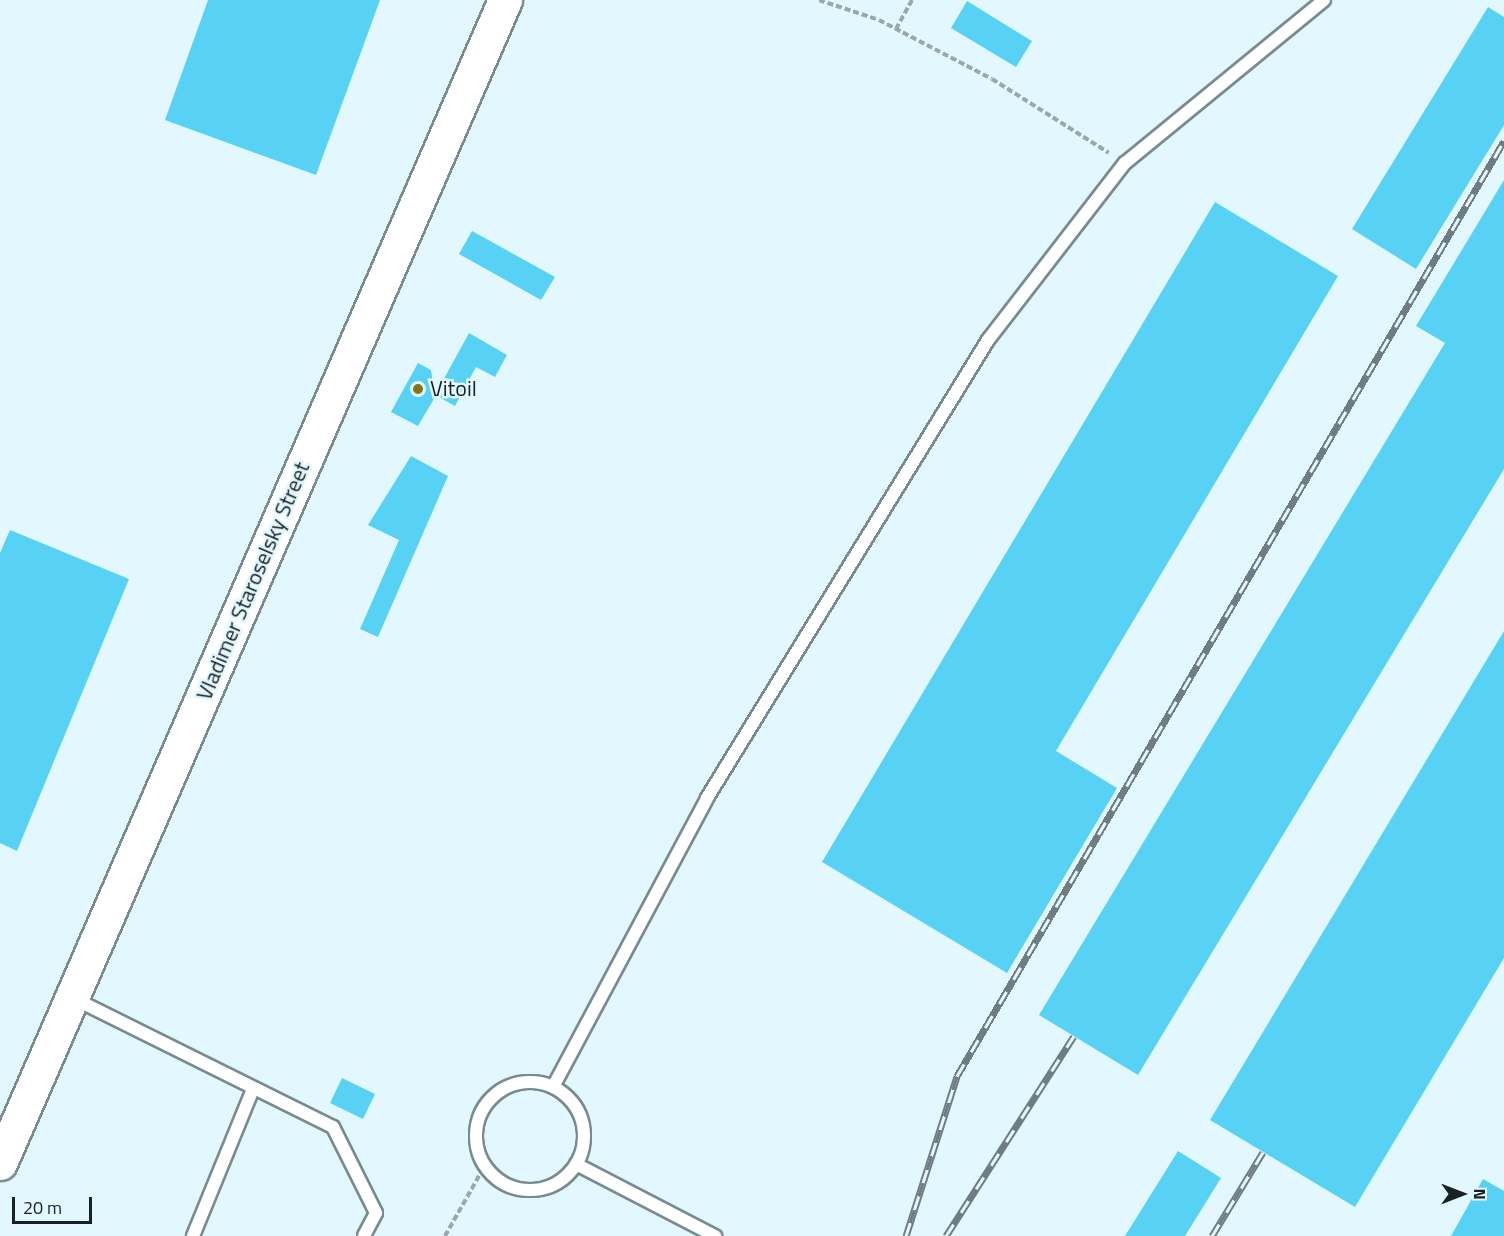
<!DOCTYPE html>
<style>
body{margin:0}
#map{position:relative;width:1504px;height:1236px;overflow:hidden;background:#e3f7fe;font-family:"Titillium Web",sans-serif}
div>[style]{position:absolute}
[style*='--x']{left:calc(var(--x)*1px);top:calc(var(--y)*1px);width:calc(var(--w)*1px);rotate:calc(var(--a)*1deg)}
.building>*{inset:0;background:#58d2f4}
.path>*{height:4px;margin-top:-2px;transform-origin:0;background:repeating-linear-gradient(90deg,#99a8ad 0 6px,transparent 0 9px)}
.roads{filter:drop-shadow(2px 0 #788b91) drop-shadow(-2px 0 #788b91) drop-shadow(0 2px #788b91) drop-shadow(0 -2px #788b91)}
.lane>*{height:12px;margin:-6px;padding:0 6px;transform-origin:6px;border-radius:6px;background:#fff}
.lane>.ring{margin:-6px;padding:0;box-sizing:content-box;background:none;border:12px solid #fff;border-radius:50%}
.primary>*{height:33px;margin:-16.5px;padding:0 16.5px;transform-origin:16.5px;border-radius:16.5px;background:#fff}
.rail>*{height:7px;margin-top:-3.5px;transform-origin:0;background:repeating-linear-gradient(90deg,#e3f7fe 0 14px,#6f7c81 0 28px);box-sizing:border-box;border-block:2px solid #6f7c81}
.dots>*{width:16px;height:16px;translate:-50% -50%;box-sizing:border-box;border:3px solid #e3f7fe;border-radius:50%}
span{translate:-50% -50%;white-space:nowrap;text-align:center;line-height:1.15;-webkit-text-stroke:5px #e3f7fe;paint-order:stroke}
.poi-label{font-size:22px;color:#1a2124}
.left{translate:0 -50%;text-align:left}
.street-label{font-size:22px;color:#1a2124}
.north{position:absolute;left:1432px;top:1164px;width:60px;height:60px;-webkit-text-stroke:4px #e3f7fe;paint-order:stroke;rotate:90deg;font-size:16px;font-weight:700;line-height:24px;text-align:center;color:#1a2124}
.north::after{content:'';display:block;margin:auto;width:21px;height:27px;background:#1a2124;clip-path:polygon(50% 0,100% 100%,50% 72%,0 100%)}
.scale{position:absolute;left:12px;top:1197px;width:80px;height:27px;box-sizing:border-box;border:3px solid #1a2124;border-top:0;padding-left:8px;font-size:18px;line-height:21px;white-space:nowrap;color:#1a2124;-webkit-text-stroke:4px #e3f7fe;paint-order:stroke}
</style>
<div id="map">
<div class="building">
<div style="clip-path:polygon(208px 0,380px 0,316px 175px,165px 120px)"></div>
<div style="clip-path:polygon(967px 1px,1032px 41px,1016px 67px,951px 28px)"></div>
<div style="clip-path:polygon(1488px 7px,1504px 17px,1504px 125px,1416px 269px,1352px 229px)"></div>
<div style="clip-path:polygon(1504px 180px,1504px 469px,1138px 1075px,1039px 1015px,1445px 343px,1416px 326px)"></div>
<div style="clip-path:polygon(1215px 202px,1338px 276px,1056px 751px,1117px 788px,1007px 973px,822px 862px)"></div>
<div style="clip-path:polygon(472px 231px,555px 277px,541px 300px,459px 254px)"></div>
<div style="clip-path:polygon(469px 333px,507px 355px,495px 377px,476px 367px,455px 406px,435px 395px)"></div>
<div style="clip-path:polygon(418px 363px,431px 370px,435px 397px,418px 426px,391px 412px)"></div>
<div style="clip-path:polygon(411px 456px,448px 476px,378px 637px,360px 629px,399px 540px,368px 525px)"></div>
<div style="clip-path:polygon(10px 530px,129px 579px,17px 851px,0 843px,0 553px)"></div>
<div style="clip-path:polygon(1504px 631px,1504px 958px,1355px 1207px,1210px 1120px)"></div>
<div style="clip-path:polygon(342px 1078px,375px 1094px,363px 1119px,330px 1103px)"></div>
<div style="clip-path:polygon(1178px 1151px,1221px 1178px,1185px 1236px,1125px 1236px)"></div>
<div style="clip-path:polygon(1483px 1179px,1504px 1191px,1504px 1236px,1451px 1236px)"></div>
</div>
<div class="path">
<div style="--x:819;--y:0;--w:63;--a:18.4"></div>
<div style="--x:879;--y:20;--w:127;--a:27.6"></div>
<div style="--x:992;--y:79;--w:138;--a:32.3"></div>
<div style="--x:896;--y:29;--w:33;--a:-61"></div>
<div style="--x:445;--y:1236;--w:79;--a:-60.5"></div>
</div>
<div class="roads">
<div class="lane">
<div style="--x:73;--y:998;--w:290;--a:26.4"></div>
<div style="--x:333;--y:1127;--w:96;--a:63.4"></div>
<div style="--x:376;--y:1213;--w:26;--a:118"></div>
<div class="ring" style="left:476px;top:1082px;width:96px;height:96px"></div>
<div style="--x:553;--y:1087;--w:327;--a:-61.9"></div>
<div style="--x:707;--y:798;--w:537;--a:-58.47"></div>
<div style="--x:988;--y:340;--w:224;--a:-52.3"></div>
<div style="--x:1125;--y:163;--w:257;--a:-39.3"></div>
<div style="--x:576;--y:1164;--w:157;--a:27.4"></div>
<div style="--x:193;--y:1236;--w:159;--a:-67.8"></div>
</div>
<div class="primary">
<div style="--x:0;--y:1163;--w:1268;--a:-66.53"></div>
</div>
</div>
<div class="rail">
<div style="--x:906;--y:1236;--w:168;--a:-72.3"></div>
<div style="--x:957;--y:1076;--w:1083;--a:-59.67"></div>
<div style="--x:946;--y:1236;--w:237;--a:-57.4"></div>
<div style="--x:1212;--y:1236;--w:98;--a:-58.7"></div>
</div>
<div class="dots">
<div style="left:418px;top:389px;background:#877416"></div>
</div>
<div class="poi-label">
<span class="left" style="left:430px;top:389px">Vitoil</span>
</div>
<div class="street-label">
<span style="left:253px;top:581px;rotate:-67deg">Vladimer Staroselsky Street</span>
</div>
<div class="north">N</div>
<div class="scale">20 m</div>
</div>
